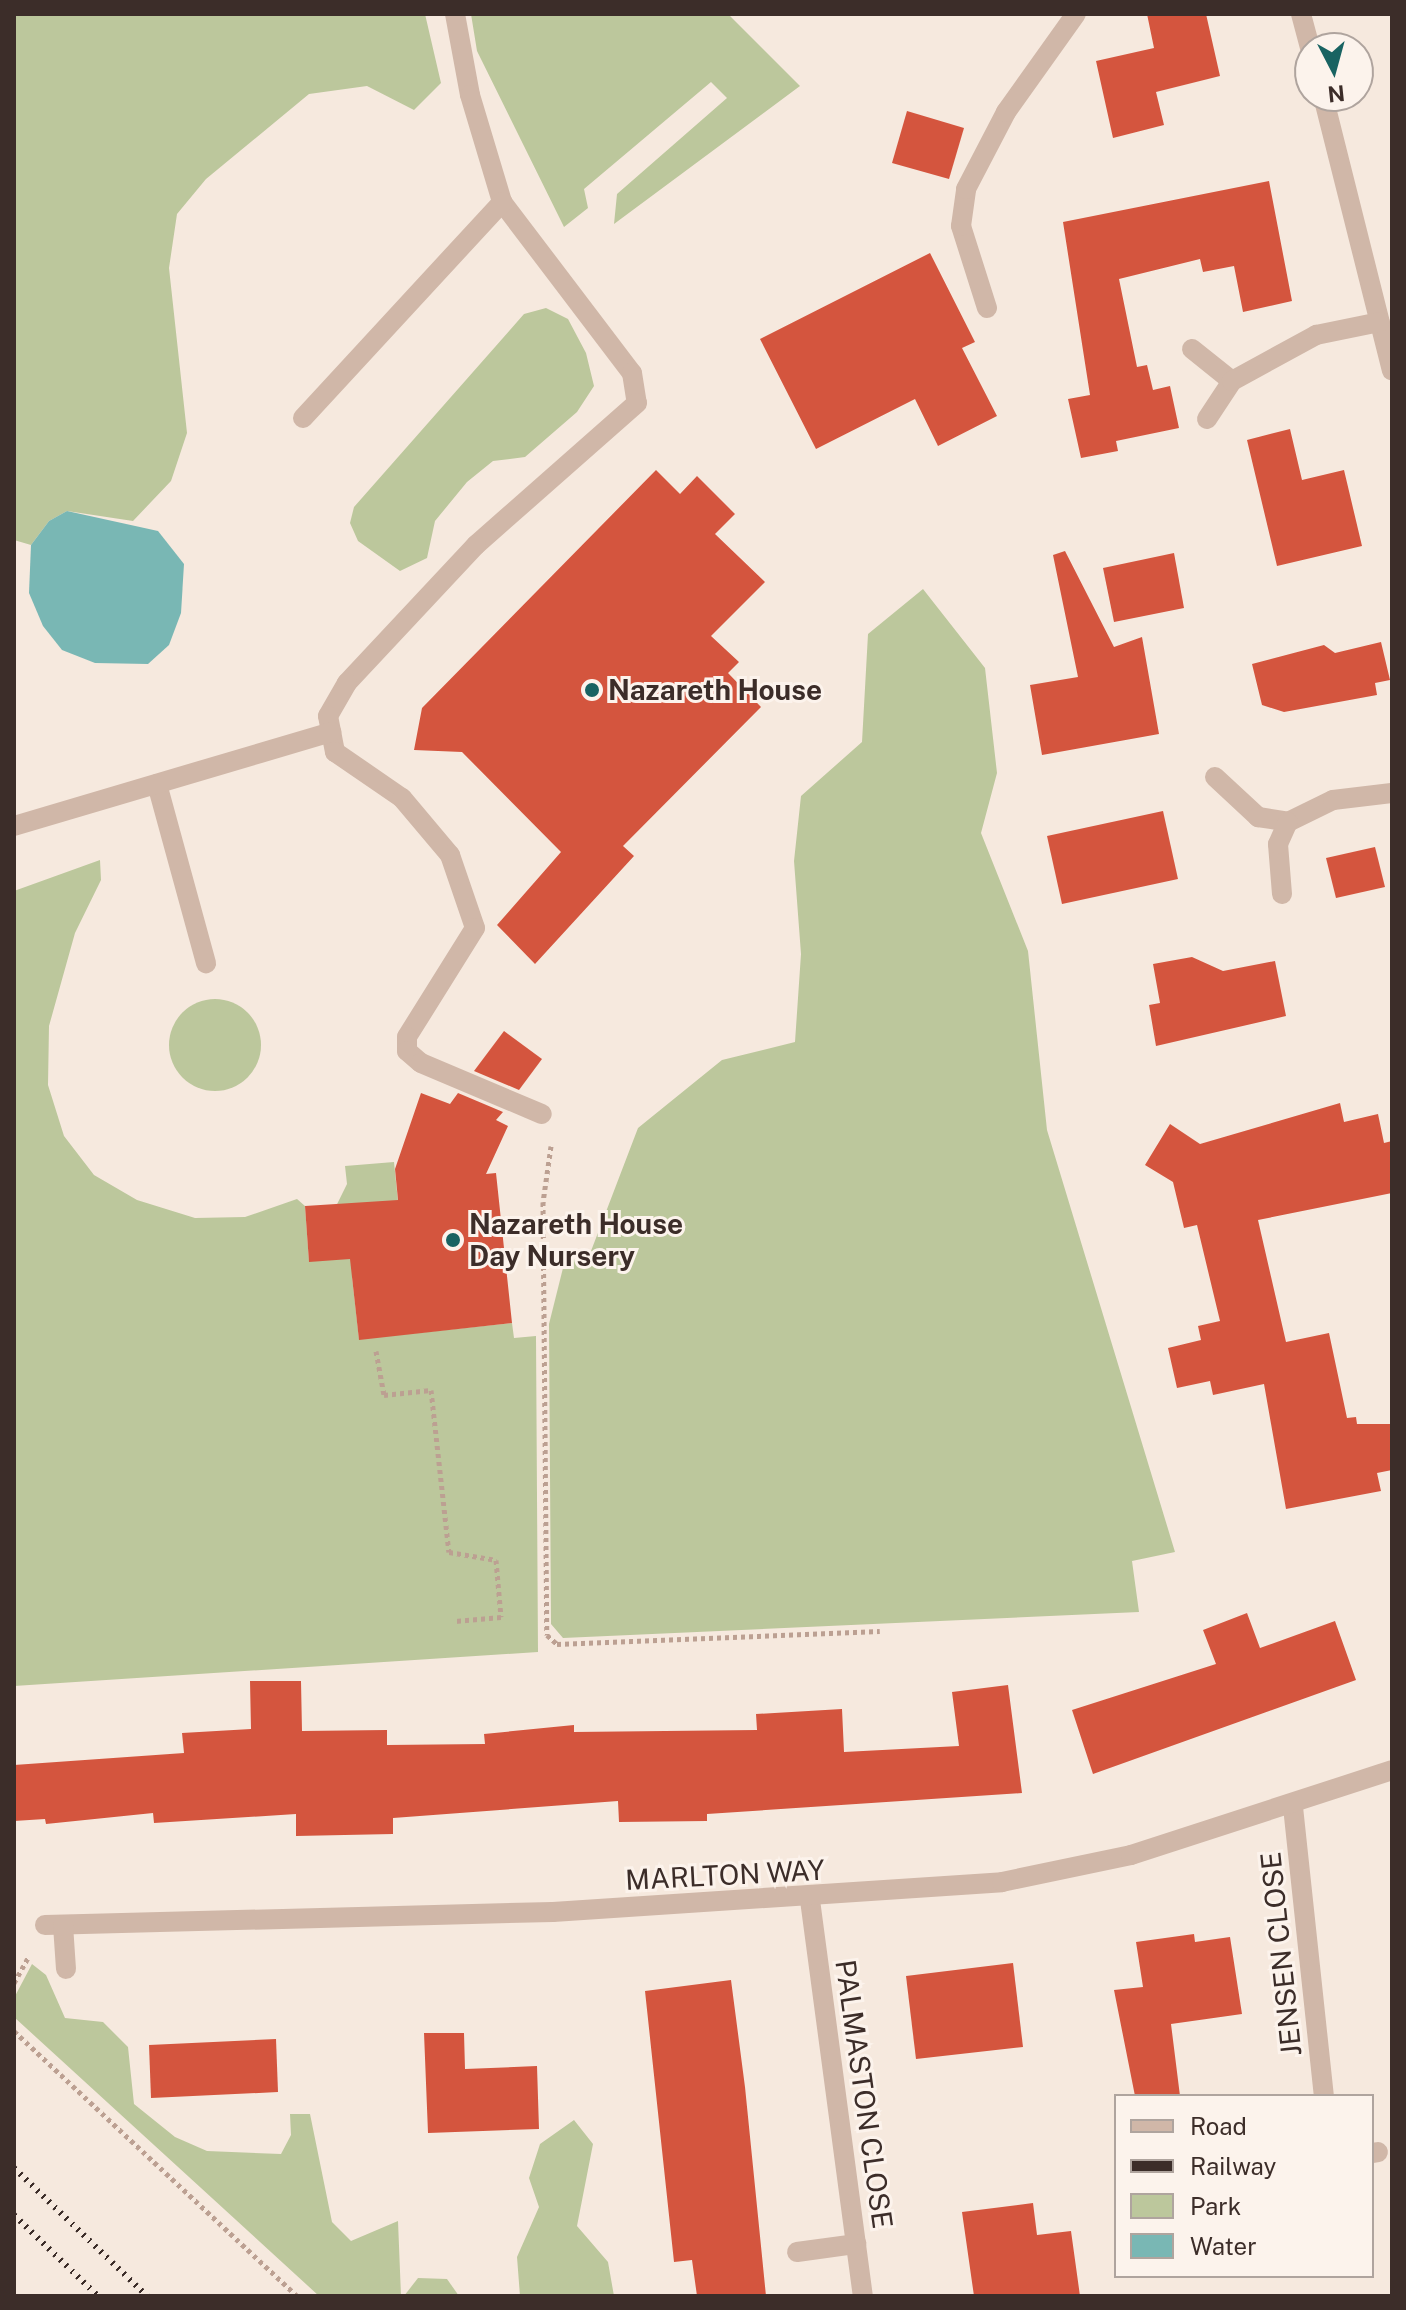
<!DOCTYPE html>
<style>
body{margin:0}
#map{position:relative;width:1406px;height:2310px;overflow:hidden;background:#f6e9de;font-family:"Public Sans",sans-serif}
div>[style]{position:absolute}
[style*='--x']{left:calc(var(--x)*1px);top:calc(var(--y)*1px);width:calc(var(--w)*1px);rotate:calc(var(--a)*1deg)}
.green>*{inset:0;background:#bcc79c}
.round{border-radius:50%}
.water>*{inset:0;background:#79b7b4}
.building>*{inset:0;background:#d4553e}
.path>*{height:5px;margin-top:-2.5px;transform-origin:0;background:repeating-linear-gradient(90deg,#bca092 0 4px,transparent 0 8px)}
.lane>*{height:20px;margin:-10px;padding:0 10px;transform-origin:10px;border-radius:10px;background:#d0b7a8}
.street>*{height:20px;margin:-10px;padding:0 10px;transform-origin:10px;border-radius:10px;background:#d0b7a8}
.rail>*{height:6px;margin-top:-3px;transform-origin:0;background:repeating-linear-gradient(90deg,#3c2d29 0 2px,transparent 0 8px)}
.dots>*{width:22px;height:22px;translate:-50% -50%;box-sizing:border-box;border:4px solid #fcf3ec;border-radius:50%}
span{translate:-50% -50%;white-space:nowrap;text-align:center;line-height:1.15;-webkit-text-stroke:6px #fcf3ec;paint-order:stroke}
.poi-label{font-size:28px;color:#3c2d29;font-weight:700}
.left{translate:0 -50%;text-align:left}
.street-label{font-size:28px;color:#3c2d29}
.frame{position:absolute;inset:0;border:16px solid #3c2d29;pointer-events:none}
.legend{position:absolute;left:1114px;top:2094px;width:260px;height:184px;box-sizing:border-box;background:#fcf3ec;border:2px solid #afa49e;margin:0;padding:10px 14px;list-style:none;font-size:24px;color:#3c2d29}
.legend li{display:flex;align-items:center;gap:16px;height:40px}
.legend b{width:40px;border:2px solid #afa49e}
.north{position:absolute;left:1294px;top:32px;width:80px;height:80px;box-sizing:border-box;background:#fcf3ec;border:2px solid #afa49e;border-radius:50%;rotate:174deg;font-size:22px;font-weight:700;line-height:32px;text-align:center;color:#3c2d29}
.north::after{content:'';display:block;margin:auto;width:28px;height:36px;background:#196362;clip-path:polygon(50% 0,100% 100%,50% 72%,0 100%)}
</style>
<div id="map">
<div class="green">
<div style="clip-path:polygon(14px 14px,425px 14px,441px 83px,414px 110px,367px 86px,309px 94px,206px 179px,177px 214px,169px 268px,187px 433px,171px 481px,133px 521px,67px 511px,49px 521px,31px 545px,14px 540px)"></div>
<div style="clip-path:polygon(471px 14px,728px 14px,800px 86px,614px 224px,617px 194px,727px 98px,711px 82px,584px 189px,588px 208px,564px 227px,477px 51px)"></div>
<div style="clip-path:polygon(546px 308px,568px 319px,586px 353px,594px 386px,577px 412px,525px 457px,493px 461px,467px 482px,435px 521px,427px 558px,400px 571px,358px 541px,350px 523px,354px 507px,524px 314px)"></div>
<div style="clip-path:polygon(923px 589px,985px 668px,997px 773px,981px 833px,1028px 951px,1047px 1130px,1175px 1552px,1132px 1561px,1139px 1612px,563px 1638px,551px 1624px,549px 1324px,564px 1264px,591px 1251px,638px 1128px,722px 1060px,795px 1042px,801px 954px,794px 861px,801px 796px,862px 742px,868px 634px)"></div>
<div style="clip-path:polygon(100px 860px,101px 880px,75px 933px,49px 1026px,48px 1085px,64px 1136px,94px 1175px,137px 1200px,195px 1218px,245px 1217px,297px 1199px,305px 1206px,309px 1261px,347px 1184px,345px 1166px,394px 1162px,405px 1271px,352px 1277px,359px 1339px,512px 1323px,514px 1338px,536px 1336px,538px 1652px,14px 1686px,14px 891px)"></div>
<div class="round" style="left:169px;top:999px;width:92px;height:92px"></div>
<div style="clip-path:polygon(32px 1964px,46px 1975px,65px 2018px,103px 2022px,128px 2047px,134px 2104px,175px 2137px,207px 2151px,281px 2154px,291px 2135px,290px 2114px,310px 2114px,332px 2222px,351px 2241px,398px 2221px,401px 2296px,319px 2296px,14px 2017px,14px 1998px)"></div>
<div style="clip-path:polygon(574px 2120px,593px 2144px,577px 2226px,608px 2262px,614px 2296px,520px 2296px,517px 2257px,539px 2207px,529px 2178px,540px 2144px)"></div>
<div style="clip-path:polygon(418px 2278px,447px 2279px,459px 2296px,404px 2296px)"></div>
</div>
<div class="water">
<div style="clip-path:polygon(67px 511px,158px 531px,184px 564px,181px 613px,169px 645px,148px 664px,95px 663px,62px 650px,43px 626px,29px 593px,31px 545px,49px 521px)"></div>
</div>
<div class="building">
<div style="clip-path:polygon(1147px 14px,1206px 14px,1220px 76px,1156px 92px,1164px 125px,1113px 138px,1096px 61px,1154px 48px)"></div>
<div style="clip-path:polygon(907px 111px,964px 128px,949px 179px,892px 163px)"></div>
<div style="clip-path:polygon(1269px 181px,1292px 301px,1243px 312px,1234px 266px,1203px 272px,1200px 259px,1119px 279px,1137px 367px,1147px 365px,1153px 390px,1170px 386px,1179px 428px,1116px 441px,1118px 451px,1081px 458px,1068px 399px,1090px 395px,1063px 222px)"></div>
<div style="clip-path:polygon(930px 253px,975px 342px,962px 348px,997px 416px,938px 446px,915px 399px,816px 449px,760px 339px)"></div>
<div style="clip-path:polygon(1290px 429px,1302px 480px,1344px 470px,1362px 546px,1277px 566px,1247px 440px)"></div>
<div style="clip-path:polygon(656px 470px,680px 494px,697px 476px,735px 514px,715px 534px,765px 582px,711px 636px,739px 662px,728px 673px,761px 707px,623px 846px,634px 856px,535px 964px,497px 925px,561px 852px,462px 752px,414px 750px,422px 708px)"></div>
<div style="clip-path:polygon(1065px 551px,1114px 647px,1142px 637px,1159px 734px,1042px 755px,1030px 685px,1078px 677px,1053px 555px)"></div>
<div style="clip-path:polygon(1174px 553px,1184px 608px,1114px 622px,1103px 568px)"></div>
<div style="clip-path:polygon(1381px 642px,1390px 680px,1375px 683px,1377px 695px,1284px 712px,1262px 705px,1252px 664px,1324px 645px,1335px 653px)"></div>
<div style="clip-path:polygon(1163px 811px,1178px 879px,1062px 904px,1047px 836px)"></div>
<div style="clip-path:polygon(1375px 847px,1385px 887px,1336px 898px,1326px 858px)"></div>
<div style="clip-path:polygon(1192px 957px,1223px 971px,1275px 961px,1286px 1016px,1156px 1046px,1149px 1005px,1160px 1003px,1153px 964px)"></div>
<div style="clip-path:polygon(504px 1031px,542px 1059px,519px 1090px,474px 1071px)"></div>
<div style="clip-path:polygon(421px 1093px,450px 1104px,458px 1093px,503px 1112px,496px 1120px,508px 1126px,486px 1174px,496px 1173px,512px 1323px,359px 1340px,350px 1259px,309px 1262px,305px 1206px,398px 1200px,395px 1169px)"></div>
<div style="clip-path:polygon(1340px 1103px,1344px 1122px,1378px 1114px,1384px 1143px,1392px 1141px,1392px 1193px,1258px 1220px,1286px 1342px,1329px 1333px,1347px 1418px,1356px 1417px,1357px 1424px,1392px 1424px,1392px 1470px,1377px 1473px,1381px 1491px,1286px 1509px,1264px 1384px,1213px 1395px,1210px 1381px,1177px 1388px,1168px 1348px,1201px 1340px,1198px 1326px,1220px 1321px,1197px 1225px,1184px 1228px,1173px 1182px,1145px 1165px,1170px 1124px,1200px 1144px)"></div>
<div style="clip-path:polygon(1247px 1613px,1260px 1648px,1335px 1621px,1356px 1680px,1093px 1774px,1072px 1710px,1216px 1664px,1203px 1630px)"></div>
<div style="clip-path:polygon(250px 1681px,301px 1681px,302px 1731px,387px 1730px,387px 1745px,485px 1744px,484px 1734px,574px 1725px,574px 1732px,757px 1730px,756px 1714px,842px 1709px,844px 1752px,959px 1746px,952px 1692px,1008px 1685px,1022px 1793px,707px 1814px,707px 1821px,619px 1822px,618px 1801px,393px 1818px,393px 1834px,296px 1836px,296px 1814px,154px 1823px,153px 1813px,46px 1824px,45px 1819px,14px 1821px,14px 1765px,184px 1753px,182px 1733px,251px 1729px)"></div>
<div style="clip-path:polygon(1194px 1934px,1195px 1942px,1230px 1937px,1242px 2014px,1171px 2024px,1180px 2096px,1135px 2096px,1114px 1990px,1143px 1987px,1136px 1942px)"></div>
<div style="clip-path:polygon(1013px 1963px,1023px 2047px,916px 2059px,906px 1976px)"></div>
<div style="clip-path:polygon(731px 1980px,745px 2087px,766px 2296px,697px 2296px,692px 2260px,674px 2262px,662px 2150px,645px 1991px)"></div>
<div style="clip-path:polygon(424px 2033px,464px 2033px,465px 2069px,537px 2066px,539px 2129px,428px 2133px)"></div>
<div style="clip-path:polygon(276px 2039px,278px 2092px,151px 2098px,149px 2045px)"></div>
<div style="clip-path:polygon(1033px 2203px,1037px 2235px,1071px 2231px,1080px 2296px,974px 2296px,962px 2212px)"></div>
</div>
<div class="path">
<div style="--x:551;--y:1146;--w:57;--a:98.1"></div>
<div style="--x:543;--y:1202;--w:433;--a:89.5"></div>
<div style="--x:547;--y:1635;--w:13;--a:42"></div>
<div style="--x:557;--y:1644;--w:323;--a:-2.3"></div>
<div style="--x:376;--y:1351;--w:45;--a:79.7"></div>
<div style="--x:384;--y:1395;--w:47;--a:-6.1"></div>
<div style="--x:431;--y:1390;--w:163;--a:83.7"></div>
<div style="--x:449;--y:1552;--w:48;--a:9.7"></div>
<div style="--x:496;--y:1560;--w:57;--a:85"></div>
<div style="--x:501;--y:1617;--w:46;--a:175"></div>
<div style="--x:14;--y:1983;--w:29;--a:-61"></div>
<div style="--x:14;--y:2031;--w:388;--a:43.1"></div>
</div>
<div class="lane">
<div style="--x:455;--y:14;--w:82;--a:79.5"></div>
<div style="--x:470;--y:95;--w:112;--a:73.3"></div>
<div style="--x:502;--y:202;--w:215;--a:52.8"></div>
<div style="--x:632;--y:373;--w:30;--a:81"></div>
<div style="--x:637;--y:403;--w:215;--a:138.6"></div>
<div style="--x:476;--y:545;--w:189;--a:133.1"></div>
<div style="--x:347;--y:683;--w:38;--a:120"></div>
<div style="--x:328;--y:716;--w:37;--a:79"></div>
<div style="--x:335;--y:752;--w:81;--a:34.5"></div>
<div style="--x:402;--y:798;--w:75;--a:49.9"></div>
<div style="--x:450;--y:855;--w:77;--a:71.1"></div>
<div style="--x:475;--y:928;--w:128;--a:122"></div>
<div style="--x:407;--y:1037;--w:14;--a:90"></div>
<div style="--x:407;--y:1051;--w:18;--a:41"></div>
<div style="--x:421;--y:1063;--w:131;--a:22.9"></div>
<div style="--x:987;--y:308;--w:86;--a:-107.6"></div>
<div style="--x:961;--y:226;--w:37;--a:-82"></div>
<div style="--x:966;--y:189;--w:87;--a:-62.5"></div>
<div style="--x:1006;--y:112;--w:120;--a:-54.5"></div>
<div style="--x:303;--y:418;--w:294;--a:-47.3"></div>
<div style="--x:157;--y:784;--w:186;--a:74.7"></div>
<div style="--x:14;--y:826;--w:331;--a:-16.5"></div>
</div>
<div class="street">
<div style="--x:1301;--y:14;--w:35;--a:75"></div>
<div style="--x:1323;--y:96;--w:283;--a:75.9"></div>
<div style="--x:1192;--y:349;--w:51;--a:38.7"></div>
<div style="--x:1207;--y:419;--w:45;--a:-56.7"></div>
<div style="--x:1232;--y:381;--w:96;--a:-28.7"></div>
<div style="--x:1316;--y:335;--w:65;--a:-11.5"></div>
<div style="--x:1215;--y:777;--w:59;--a:42.9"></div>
<div style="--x:1258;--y:817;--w:30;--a:9"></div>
<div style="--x:1288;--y:822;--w:50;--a:-26.1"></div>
<div style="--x:1333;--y:800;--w:59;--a:-6.8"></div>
<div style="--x:1282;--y:894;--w:50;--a:-94.6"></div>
<div style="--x:1278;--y:844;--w:24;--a:-66"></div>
<div style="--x:1293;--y:1807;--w:291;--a:83.9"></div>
<div style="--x:810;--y:1900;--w:400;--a:82.4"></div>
<div style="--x:45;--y:1925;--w:508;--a:-1.47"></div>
<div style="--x:553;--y:1912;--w:450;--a:-3.8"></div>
<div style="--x:1002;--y:1882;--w:132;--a:-11.8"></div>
<div style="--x:1131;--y:1855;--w:274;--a:-18"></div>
<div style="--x:63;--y:1925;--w:44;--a:86.1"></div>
<div style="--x:1372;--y:2153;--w:6;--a:-9"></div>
<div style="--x:797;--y:2252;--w:60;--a:-7.7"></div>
</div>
<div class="rail">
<div style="--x:14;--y:2168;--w:185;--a:43.9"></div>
<div style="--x:14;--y:2215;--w:117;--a:44"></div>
</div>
<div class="dots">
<div style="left:592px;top:690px;background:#196362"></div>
<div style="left:453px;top:1240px;background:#196362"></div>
</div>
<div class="poi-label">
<span class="left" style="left:608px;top:690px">Nazareth House</span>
<span class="left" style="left:469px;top:1240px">Nazareth House<br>Day Nursery</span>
</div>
<div class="street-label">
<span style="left:725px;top:1875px;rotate:-3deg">MARLTON WAY</span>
<span style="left:1281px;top:1954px;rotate:-96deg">JENSEN CLOSE</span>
<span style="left:864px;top:2094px;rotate:82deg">PALMASTON CLOSE</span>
</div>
<div class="frame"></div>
<ul class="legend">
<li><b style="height:10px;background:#d0b7a8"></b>Road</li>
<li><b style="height:10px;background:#3c2d29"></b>Railway</li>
<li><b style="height:22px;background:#bcc79c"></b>Park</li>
<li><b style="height:22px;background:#79b7b4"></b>Water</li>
</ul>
<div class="north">N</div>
</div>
